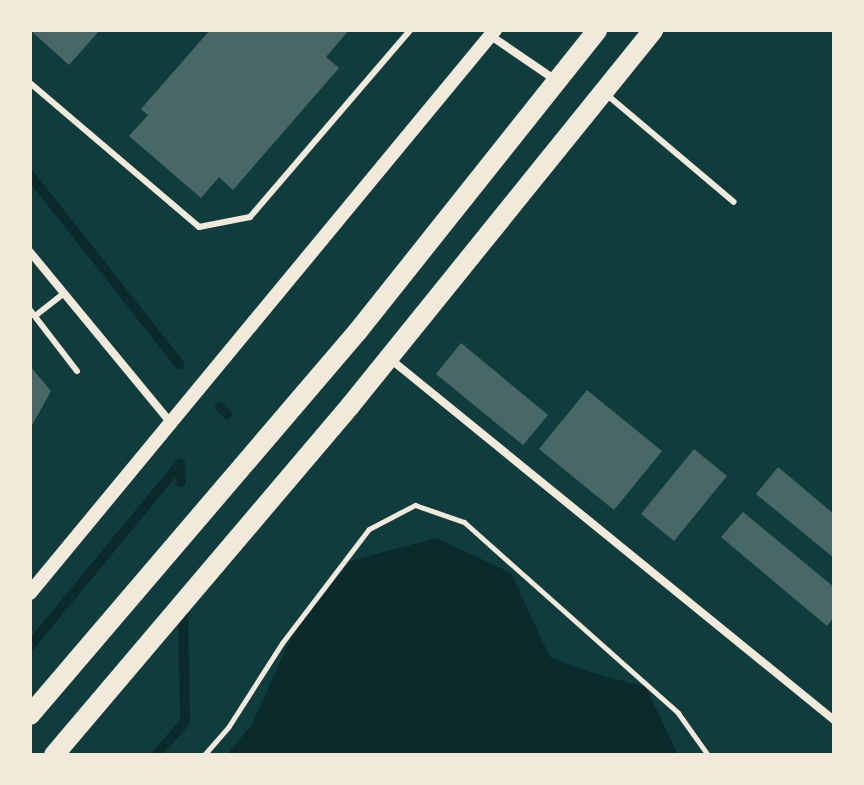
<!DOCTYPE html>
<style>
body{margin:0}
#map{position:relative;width:864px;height:785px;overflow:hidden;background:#0f3d3e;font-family:"Alegreya Sans",sans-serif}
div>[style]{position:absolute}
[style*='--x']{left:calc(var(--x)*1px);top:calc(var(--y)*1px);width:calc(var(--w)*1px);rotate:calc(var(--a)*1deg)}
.water>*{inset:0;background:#0a2a2b}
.stream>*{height:10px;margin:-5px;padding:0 5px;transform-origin:5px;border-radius:5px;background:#0a2a2b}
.building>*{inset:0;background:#486865}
.path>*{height:5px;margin:-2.5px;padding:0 2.5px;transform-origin:2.5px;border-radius:2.5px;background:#f1e9da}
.service>*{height:6px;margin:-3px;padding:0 3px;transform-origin:3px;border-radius:3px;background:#f1e9da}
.minor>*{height:8px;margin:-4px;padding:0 4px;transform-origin:4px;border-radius:4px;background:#f1e9da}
.tertiary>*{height:14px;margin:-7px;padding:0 7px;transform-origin:7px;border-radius:7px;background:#f1e9da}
.primary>*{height:20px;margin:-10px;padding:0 10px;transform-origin:10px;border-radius:10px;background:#f1e9da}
span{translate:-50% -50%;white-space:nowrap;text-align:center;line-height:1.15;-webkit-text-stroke:8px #f1e9da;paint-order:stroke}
.frame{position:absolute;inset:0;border:32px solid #f1e9da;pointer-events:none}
</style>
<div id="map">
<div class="water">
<div style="clip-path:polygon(436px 538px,511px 573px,550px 657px,589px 672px,646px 687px,678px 755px,227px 755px,252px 724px,292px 635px,350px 561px)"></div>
</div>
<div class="stream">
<div style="--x:30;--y:175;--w:241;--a:51.7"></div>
<div style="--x:220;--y:407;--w:10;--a:45"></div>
<div style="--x:180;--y:464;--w:18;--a:87"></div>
<div style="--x:30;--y:646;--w:236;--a:-50.5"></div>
<div style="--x:156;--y:755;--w:44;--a:-48.7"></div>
<div style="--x:185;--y:722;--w:114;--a:-91"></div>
</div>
<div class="building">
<div style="clip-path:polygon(30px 30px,100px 30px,69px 65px)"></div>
<div style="clip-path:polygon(210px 30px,349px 30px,326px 57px,339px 68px,233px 190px,219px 177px,201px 198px,129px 136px,148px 115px,141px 109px)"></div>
<div style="clip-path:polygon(461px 343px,548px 415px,523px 445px,436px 374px)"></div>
<div style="clip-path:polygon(30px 366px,51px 391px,30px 429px)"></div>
<div style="clip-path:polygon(587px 390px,662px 451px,614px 510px,539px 449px)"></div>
<div style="clip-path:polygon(694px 449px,727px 476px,674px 541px,641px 514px)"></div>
<div style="clip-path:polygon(778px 467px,834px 514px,834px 558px,756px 494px)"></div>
<div style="clip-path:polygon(743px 512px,834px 587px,834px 617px,827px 626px,721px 537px)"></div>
</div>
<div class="path">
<div style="--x:204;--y:755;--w:38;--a:-49"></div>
<div style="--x:229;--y:726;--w:98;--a:-57.4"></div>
<div style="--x:282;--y:643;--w:143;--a:-52.7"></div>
<div style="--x:369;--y:529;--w:52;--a:-27.6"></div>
<div style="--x:415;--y:505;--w:52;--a:19.1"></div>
<div style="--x:464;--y:522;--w:287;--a:41.7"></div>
<div style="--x:678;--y:713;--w:52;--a:54.5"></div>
</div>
<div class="service">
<div style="--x:30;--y:83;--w:222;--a:40.4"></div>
<div style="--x:199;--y:227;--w:52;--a:-11.1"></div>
<div style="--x:250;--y:217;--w:246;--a:-49.4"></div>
<div style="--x:606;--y:94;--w:167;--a:40.2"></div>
<div style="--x:30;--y:310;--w:77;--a:52.4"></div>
<div style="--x:35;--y:316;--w:37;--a:-38"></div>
</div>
<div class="minor">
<div style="--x:491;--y:36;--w:80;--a:34.3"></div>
<div style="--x:30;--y:252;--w:220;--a:50.5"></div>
<div style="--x:389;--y:358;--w:574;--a:39.13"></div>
</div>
<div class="tertiary">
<div style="--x:30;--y:593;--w:730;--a:-50.45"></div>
</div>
<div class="primary">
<div style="--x:30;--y:715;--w:505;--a:-49.5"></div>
<div style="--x:358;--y:331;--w:384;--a:-51.5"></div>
<div style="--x:54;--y:755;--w:458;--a:-49.7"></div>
<div style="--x:350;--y:406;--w:483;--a:-51.1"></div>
</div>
<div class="frame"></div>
</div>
